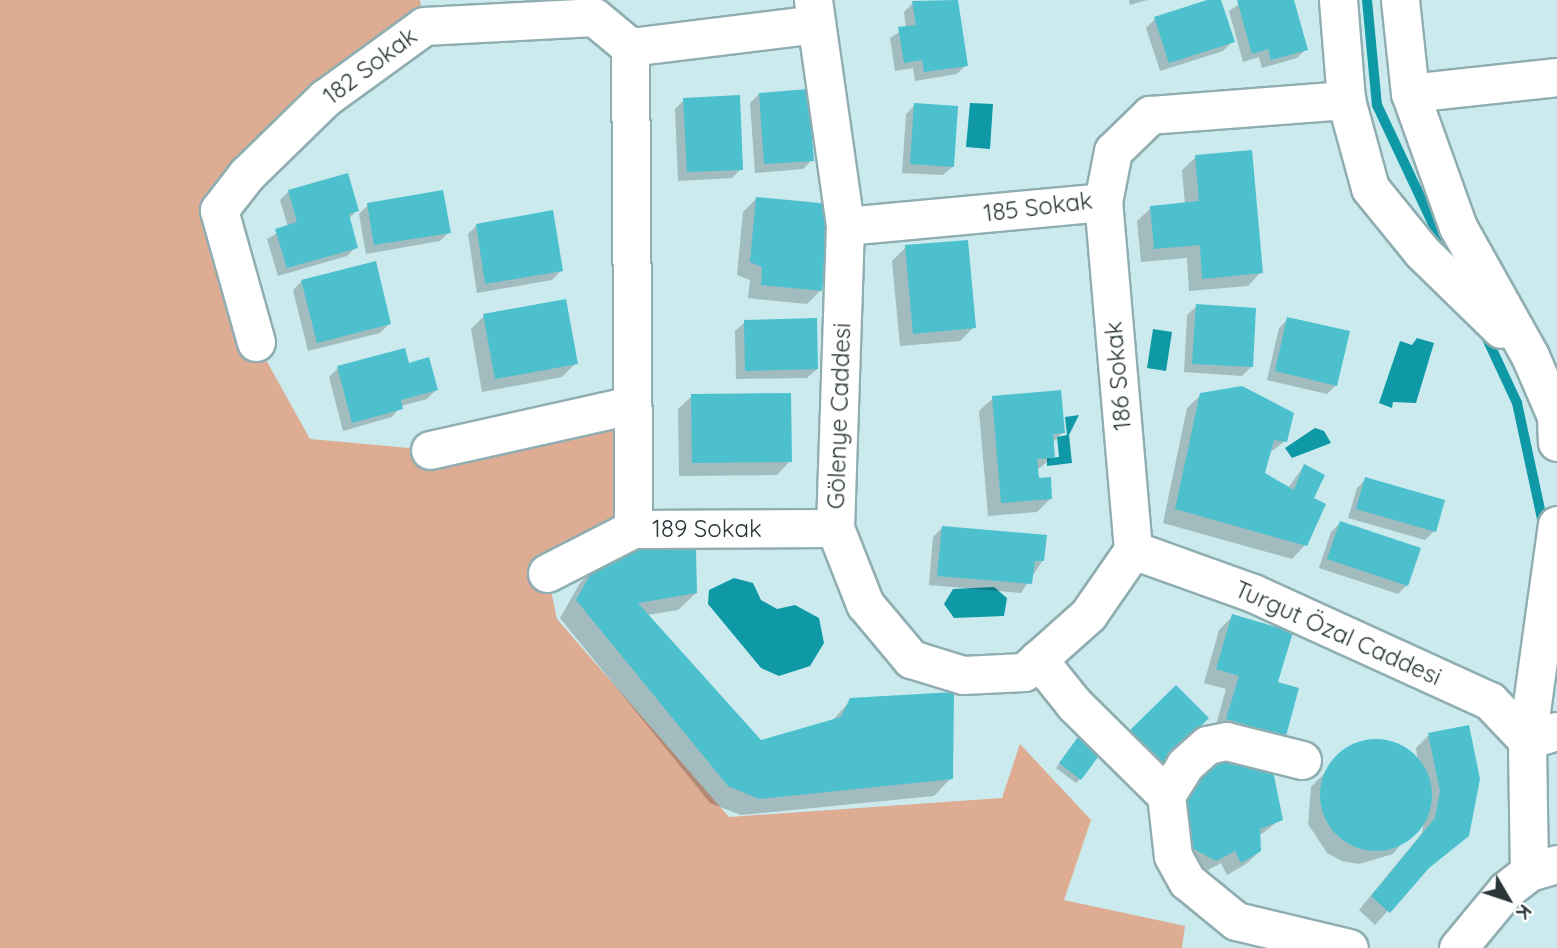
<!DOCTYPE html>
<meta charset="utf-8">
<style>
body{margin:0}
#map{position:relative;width:1557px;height:948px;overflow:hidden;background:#cbeaee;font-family:Quicksand,sans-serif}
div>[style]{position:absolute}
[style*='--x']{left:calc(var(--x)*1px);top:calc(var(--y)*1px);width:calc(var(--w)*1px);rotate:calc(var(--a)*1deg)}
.green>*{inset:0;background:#deac92}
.water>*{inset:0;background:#0f99a6}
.shadow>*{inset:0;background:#0003}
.stream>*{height:10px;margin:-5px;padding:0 5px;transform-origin:5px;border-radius:5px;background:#0f99a6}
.building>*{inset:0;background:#4cc0cd}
.round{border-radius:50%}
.roads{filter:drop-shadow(2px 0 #90aeb1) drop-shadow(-2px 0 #90aeb1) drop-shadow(0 2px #90aeb1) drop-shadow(0 -2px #90aeb1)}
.minor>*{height:37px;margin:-18.5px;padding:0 18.5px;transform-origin:18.5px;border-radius:18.5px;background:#fff}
span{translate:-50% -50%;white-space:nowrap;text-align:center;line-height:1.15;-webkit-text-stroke:6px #fff;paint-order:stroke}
.street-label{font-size:24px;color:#293537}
.north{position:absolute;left:1473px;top:864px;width:70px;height:70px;-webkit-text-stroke:5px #fff;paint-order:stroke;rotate:129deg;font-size:19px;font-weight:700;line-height:28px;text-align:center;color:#293537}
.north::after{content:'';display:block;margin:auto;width:24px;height:32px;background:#293537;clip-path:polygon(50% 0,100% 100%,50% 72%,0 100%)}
</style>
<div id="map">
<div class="green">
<div style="clip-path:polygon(0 0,420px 0,424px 26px,219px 210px,256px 342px,310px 439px,431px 450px,632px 405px,633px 529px,547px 572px,557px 619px,729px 817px,1002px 798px,1020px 744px,1091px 820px,1064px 900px,1185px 926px,1182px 948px,0 948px)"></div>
</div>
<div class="water">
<div style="clip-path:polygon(970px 103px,993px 104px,990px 149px,966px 147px)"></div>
<div style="clip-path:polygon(1153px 329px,1172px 332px,1166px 371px,1147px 368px)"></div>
<div style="clip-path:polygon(1417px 338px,1434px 343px,1416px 403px,1393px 402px,1392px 408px,1379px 403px,1400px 341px,1412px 345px)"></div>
<div style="clip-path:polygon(1079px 415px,1069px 435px,1072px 463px,1047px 466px,1047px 458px,1059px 457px,1057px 437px,1067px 435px,1065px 417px)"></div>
<div style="clip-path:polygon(1315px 428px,1324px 431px,1331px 443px,1292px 458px,1285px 448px)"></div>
<div style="clip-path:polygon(734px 578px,753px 583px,761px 600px,777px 609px,795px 605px,819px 618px,824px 643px,810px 666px,779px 676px,761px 668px,708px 604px,709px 590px)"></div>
<div style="clip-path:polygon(994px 587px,1007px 598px,1004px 616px,954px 618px,944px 604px,953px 589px)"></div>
</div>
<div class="shadow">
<div style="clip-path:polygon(956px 0,966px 65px,957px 74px,915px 81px,913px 68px,895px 71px,890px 38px,906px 28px,904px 12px,913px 3px)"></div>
<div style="clip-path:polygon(1129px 0,1147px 0,1130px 5px)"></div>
<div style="clip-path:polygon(1213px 0,1219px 0,1233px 41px,1223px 51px,1160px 71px,1146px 28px,1155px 19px)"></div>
<div style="clip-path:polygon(1245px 0,1292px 0,1306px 49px,1297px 58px,1262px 68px,1259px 57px,1243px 62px,1229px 11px)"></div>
<div style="clip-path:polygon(759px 94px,812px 160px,803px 169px,755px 173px,750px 103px)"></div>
<div style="clip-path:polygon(684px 100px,741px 169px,732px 178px,678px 181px,675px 109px)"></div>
<div style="clip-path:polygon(915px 105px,953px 166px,943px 175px,902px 173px,906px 114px)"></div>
<div style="clip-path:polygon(1196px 157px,1261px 272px,1248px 286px,1189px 291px,1187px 258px,1141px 262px,1137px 221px,1151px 208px,1185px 204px,1182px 170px)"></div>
<div style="clip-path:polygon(289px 191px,357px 210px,349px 219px,356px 247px,347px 256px,278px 276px,267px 239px,288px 227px,280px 200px)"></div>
<div style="clip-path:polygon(757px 198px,821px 290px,807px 304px,748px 298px,750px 280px,737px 275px,743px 212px)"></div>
<div style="clip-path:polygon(368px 205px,449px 232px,440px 241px,366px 254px,359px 214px)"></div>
<div style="clip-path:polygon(477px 225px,561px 271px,552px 280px,477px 293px,468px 234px)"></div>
<div style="clip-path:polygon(906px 247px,974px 327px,960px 341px,900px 346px,892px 261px)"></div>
<div style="clip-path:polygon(302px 281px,389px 324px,380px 333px,308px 351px,293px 290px)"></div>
<div style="clip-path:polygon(1197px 306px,1251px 367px,1242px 376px,1184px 372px,1187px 315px)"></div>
<div style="clip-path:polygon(484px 316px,576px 363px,562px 377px,482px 392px,471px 329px)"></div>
<div style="clip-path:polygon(1288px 319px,1336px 385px,1327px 394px,1267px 380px,1279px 328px)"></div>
<div style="clip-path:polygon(745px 322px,817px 369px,807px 378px,736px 379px,735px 331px)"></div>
<div style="clip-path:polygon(338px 368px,436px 390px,427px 399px,401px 406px,392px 417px,343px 431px,329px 377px)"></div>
<div style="clip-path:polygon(1201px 395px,1285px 441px,1268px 454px,1263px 474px,1288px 488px,1304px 466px,1312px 498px,1305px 545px,1292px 559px,1163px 523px,1187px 408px)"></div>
<div style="clip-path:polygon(692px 396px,790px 461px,777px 475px,679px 476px,678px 409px)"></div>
<div style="clip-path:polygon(993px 398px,1063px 432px,1052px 443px,1053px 457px,1036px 471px,1051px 498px,1037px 512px,988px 516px,979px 411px)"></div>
<div style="clip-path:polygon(1366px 479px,1434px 531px,1425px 540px,1348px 518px,1357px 488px)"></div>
<div style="clip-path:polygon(1340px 523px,1407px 585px,1398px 594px,1319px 568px,1331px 532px)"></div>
<div style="clip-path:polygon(942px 528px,1043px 560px,1021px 593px,929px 585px,933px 537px)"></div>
<div style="clip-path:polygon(598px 565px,696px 593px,678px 610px,647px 615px,761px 742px,831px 722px,851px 700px,951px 778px,934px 796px,741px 815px,710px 803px,560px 618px,580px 583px)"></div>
<div style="clip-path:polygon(1233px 616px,1276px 683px,1284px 735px,1270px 749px,1214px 732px,1226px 689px,1204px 683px,1219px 630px)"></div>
<div style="clip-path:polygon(1429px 735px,1467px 835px,1419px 876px,1375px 925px,1359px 910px,1422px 833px,1425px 815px,1393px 854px,1359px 864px,1342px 861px,1327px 853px,1308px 824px,1311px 787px,1352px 745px,1389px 741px,1418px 761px,1416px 748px)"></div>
<div style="clip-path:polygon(1077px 739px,1080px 779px,1076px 783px,1056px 768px)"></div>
<div style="clip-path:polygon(1166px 806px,1281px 819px,1259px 836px,1260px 851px,1246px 864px,1227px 875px,1221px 863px,1201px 874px)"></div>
</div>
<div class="stream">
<div style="--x:1367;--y:0;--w:105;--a:84.6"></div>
<div style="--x:1377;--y:105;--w:171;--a:64.8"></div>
<div style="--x:1483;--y:330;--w:81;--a:65"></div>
<div style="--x:1517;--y:403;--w:128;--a:77.8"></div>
</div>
<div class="building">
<div style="clip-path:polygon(958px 0,968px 66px,924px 72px,922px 60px,904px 63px,898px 27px,916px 25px,912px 1px)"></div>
<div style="clip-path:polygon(1207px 0,1221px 0,1235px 42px,1169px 63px,1154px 17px)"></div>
<div style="clip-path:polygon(1237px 0,1294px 0,1308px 50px,1271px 60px,1268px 49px,1252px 54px)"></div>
<div style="clip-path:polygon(808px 89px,814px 161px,764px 164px,759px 93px)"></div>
<div style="clip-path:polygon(740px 95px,743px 170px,687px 172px,683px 98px)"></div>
<div style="clip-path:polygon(914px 103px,958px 106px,954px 167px,910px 164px)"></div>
<div style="clip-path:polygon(1252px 150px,1263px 273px,1202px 279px,1200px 245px,1154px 249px,1150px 206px,1199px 201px,1195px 155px)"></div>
<div style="clip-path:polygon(348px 173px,359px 211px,349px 214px,358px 248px,287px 268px,275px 229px,297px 222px,288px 190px)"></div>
<div style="clip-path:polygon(443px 190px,451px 233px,374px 245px,367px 203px)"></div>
<div style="clip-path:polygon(756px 197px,831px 204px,822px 291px,761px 285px,762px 267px,750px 262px)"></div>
<div style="clip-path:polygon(553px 210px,563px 271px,485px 284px,476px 224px)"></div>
<div style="clip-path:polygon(968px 240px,976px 328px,913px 334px,905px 245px)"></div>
<div style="clip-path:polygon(376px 261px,391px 324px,317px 343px,301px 280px)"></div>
<div style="clip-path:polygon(566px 299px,578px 364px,495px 379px,483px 314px)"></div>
<div style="clip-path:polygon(1196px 304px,1256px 308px,1253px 367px,1192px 364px)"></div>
<div style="clip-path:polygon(1287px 317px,1350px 331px,1337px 386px,1275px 371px)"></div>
<div style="clip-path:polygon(817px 318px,818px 369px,745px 371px,744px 320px)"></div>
<div style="clip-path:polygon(405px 348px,409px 363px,429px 357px,438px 390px,401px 400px,403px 409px,352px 423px,337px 366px)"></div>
<div style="clip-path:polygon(1242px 386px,1294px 413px,1287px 442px,1274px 440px,1265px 473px,1294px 490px,1304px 464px,1325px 475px,1314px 498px,1326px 504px,1307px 546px,1175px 509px,1200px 393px)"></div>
<div style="clip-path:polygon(1061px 390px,1065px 433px,1053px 434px,1055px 458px,1037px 459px,1039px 478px,1051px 477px,1052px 499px,1001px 503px,992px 396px)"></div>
<div style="clip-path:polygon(791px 393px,792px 462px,692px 463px,691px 394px)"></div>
<div style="clip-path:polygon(1365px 477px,1445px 500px,1436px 532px,1356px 509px)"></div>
<div style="clip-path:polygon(1340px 521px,1421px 548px,1408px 586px,1327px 559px)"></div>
<div style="clip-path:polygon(942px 526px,1047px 535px,1044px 561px,1035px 561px,1032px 584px,937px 576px)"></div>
<div style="clip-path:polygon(658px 545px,696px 549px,697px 593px,638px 603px,761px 740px,841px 717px,850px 698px,954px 692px,953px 779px,759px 799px,728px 786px,576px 600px,597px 563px,621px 552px)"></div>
<div style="clip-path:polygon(1232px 614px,1293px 632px,1278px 682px,1299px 688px,1286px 736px,1226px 719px,1239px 676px,1216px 669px)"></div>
<div style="clip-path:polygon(1176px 685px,1209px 718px,1155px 771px,1122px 738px)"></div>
<div style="clip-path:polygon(1469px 725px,1480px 779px,1469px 836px,1429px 868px,1390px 913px,1371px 896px,1435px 818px,1440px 791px,1428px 733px)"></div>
<div style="clip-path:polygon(1081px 733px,1104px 749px,1081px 780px,1059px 763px)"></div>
<div class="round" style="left:1320px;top:739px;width:112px;height:112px"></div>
<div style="clip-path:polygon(1229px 755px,1273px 771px,1283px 820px,1260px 829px,1261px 851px,1241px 863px,1235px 851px,1216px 861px,1181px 842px,1179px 790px)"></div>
</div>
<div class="roads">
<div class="minor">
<div style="--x:813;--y:0;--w:228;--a:81.9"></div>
<div style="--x:845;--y:226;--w:302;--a:91.9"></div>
<div style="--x:835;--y:528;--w:82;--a:68.5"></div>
<div style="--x:865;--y:604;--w:72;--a:50.1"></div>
<div style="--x:911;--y:659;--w:54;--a:17.1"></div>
<div style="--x:963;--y:675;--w:61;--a:-2.8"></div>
<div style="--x:1024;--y:672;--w:86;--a:-41.7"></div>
<div style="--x:1088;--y:615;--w:79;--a:-55.3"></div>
<div style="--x:1338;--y:0;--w:100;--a:85.4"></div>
<div style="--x:1346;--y:100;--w:91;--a:74.7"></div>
<div style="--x:1370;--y:188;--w:82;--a:50.9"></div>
<div style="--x:1422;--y:252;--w:110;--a:44.3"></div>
<div style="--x:1400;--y:0;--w:94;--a:83.9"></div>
<div style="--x:1410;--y:93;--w:142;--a:70.3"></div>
<div style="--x:1458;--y:227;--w:148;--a:60.8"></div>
<div style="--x:1530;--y:356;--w:65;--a:66.6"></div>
<div style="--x:1556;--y:416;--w:26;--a:88"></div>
<div style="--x:630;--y:47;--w:482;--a:89.6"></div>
<div style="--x:1410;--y:93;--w:148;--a:-6.2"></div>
<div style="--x:845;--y:226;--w:259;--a:-5.3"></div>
<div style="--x:256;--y:342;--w:137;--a:-105.7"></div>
<div style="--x:219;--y:210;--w:46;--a:-52.1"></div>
<div style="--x:247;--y:174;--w:109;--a:-44.3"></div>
<div style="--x:325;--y:98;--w:122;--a:-36"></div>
<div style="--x:424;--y:26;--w:170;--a:-3"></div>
<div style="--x:594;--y:17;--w:47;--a:39.8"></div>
<div style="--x:630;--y:47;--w:187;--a:-7"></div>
<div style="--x:430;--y:450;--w:207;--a:-12.6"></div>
<div style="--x:1133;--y:550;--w:349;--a:-94.9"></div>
<div style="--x:1103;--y:202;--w:52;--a:-78.9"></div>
<div style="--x:1113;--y:151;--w:52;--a:-44.2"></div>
<div style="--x:1150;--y:115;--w:197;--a:-4.4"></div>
<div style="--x:1133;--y:550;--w:127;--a:19.7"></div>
<div style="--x:1253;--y:593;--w:260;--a:24.5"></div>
<div style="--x:1490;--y:701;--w:54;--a:46.5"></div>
<div style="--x:1527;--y:740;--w:31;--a:-17"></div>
<div style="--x:547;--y:573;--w:97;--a:-27.1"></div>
<div style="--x:633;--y:529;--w:202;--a:-0.3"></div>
<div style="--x:1038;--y:659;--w:58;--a:51.3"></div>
<div style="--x:1074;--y:704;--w:129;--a:44.7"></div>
<div style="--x:1302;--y:760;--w:78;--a:-166"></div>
<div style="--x:1226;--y:741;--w:19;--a:168"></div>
<div style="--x:1207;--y:745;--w:30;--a:138"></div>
<div style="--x:1185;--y:765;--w:36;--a:122"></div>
<div style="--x:1166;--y:795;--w:61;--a:83.5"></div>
<div style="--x:1173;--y:856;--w:29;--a:61"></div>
<div style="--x:1187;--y:881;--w:63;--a:39.2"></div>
<div style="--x:1236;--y:921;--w:116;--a:13.4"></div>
<div style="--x:1529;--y:872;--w:132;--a:-90.9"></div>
<div style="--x:1527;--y:740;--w:217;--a:-82.1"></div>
<div style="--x:1458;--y:948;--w:75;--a:-50.4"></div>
<div style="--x:1506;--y:890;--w:29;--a:-38"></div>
<div style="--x:1529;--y:872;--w:29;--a:-16"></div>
</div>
</div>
<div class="street-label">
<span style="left:370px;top:66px;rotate:-37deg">182 Sokak</span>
<span style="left:1038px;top:207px;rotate:-7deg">185 Sokak</span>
<span style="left:1118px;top:376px;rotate:-95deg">186 Sokak</span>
<span style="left:839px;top:416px;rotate:-88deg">Gölenye Caddesi</span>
<span style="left:707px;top:529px">189 Sokak</span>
<span style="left:1338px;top:633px;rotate:24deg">Turgut Özal Caddesi</span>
</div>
<div class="north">K</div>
</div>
